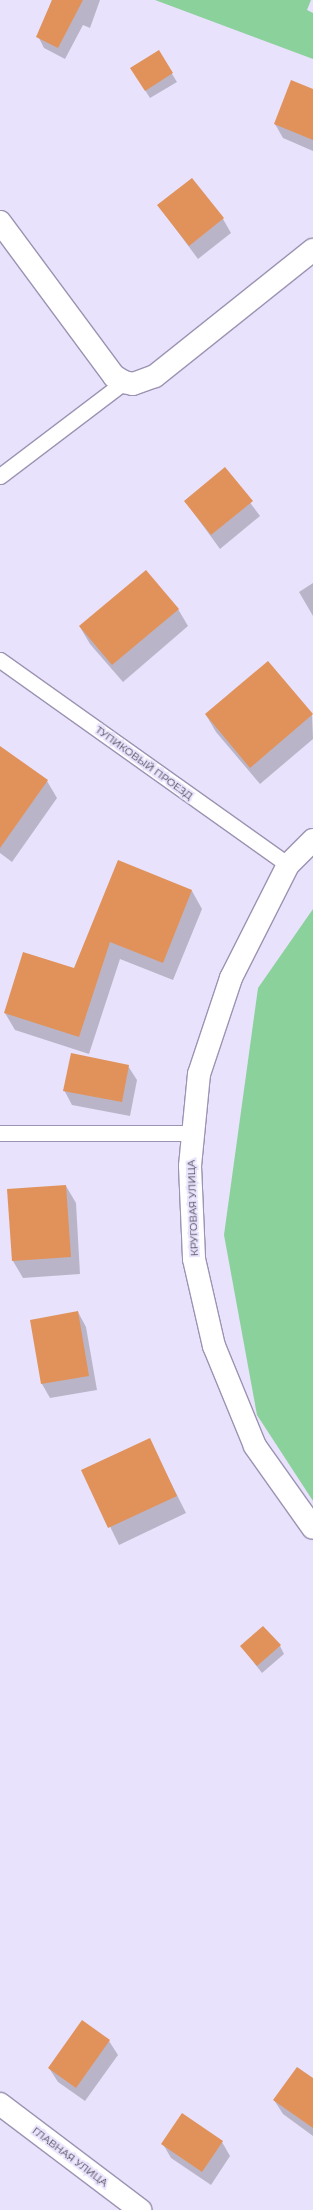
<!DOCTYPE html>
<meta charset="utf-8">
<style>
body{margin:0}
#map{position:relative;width:313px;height:2210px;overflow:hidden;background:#e9e2fc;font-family:Montserrat,sans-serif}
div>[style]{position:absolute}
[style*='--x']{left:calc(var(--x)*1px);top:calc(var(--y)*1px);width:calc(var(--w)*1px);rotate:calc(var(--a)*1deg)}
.green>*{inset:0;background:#8bd19c}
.shadow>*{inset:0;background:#0003}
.building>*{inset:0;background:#e0925a}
.roads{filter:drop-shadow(1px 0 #9c93b2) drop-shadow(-1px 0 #9c93b2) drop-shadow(0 1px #9c93b2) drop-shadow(0 -1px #9c93b2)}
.lane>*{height:15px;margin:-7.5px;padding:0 7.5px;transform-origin:7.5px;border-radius:7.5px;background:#fff}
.street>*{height:22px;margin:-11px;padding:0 11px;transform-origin:11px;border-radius:11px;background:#fff}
span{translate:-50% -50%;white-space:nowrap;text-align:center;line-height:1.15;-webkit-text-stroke:4px #e9e2fc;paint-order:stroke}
.street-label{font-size:10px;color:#3b3744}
</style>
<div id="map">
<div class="green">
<div style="clip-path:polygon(155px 0,311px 0,307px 10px,313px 13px,313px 59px)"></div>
<div style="clip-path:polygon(313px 909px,313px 1501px,257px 1415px,224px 1235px,258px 988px)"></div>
</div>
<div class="shadow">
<div style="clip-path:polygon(52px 0,100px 0,90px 28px,83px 25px,65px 59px,44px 48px,38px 36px)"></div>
<div style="clip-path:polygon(158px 51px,177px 82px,150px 98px,136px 76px)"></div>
<div style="clip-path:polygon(313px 90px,313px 151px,283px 138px,275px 124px)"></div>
<div style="clip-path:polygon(158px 205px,223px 219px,231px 233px,198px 259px)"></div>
<div style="clip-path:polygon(225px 469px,260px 516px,220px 549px,185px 501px)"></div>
<div style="clip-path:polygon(313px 583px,313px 616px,299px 592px)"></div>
<div style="clip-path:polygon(178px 609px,188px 626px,123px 682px,90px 644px,80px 627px)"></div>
<div style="clip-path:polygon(312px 714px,313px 739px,260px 784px,216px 732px,206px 715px)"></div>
<div style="clip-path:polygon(0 748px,47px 781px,57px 798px,12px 862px,0 853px)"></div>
<div style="clip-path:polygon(118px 862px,192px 891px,202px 909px,173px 980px,120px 959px,89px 1054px,15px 1030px,5px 1013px,75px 970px)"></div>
<div style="clip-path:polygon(128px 1066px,137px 1080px,130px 1116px,72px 1105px,64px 1090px)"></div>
<div style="clip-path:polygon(66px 1186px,76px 1203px,80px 1274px,23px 1278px,13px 1261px)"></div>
<div style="clip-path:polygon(78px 1312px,86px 1327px,97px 1390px,50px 1398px,42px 1384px,31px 1321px)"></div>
<div style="clip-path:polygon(149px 1439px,186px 1513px,119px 1545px,83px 1471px)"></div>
<div style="clip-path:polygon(241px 1646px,280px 1646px,284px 1654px,262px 1673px)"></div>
<div style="clip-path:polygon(109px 2041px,118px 2055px,85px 2101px,58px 2082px,49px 2068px)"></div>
<div style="clip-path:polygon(313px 2079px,313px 2136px,283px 2114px,274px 2100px)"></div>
<div style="clip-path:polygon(222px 2142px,230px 2156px,211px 2185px,171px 2158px,163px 2144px)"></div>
</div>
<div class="building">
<div style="clip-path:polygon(52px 0,83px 0,58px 48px,36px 37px)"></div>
<div style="clip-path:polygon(159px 50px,173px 73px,145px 91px,130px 68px)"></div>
<div style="clip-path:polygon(291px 80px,313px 89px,313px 140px,274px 124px)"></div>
<div style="clip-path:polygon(192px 178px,224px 218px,189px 246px,157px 205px)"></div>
<div style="clip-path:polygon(225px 467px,253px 501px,211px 535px,184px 501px)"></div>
<div style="clip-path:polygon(146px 570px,179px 609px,112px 665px,79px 626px)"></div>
<div style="clip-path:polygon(268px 661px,313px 714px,250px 768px,205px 714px)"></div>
<div style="clip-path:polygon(0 746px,48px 780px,0 848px)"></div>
<div style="clip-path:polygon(118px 860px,192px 890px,163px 963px,110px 942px,79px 1037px,4px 1013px,23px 952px,74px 968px)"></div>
<div style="clip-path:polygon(71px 1053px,129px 1065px,122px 1102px,63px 1091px)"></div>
<div style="clip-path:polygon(66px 1185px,71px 1257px,12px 1261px,7px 1189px)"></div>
<div style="clip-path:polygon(78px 1311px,89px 1376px,41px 1384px,30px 1320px)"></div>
<div style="clip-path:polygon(150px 1438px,177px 1496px,108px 1528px,81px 1470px)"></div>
<div style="clip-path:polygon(263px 1626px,281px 1645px,257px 1666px,240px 1646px)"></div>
<div style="clip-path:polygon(82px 2020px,110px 2040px,76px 2088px,48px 2068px)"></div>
<div style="clip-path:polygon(297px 2067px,313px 2078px,313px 2128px,273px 2100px)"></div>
<div style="clip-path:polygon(182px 2113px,223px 2141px,202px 2172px,161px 2144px)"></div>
</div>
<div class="roads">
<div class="lane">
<div style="--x:0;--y:476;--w:156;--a:-37.2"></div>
<div style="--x:0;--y:660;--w:354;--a:35.4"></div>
<div style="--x:0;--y:1133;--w:193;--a:0"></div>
</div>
<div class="street">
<div style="--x:0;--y:222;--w:192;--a:53.5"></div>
<div style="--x:114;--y:376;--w:12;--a:31"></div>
<div style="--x:124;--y:382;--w:9;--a:13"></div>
<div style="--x:133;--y:384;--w:23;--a:-20"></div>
<div style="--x:155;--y:376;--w:202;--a:-38.6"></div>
<div style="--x:313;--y:840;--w:35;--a:135"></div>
<div style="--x:288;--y:865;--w:127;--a:116.8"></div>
<div style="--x:231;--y:978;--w:101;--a:108.4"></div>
<div style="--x:199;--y:1074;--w:92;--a:95.6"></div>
<div style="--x:190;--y:1166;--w:93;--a:87.5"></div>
<div style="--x:194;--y:1259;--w:89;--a:77.1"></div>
<div style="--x:214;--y:1346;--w:108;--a:67.7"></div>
<div style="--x:255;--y:1446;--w:100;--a:54.7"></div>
<div style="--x:0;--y:2104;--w:176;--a:37.1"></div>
</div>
</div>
<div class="street-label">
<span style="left:144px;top:763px;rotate:36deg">ТУПИКОВЫЙ ПРОЕЗД</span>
<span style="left:193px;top:1208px;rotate:-92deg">КРУГОВАЯ УЛИЦА</span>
<span style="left:70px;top:2157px;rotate:37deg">ГЛАВНАЯ УЛИЦА</span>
</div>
</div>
